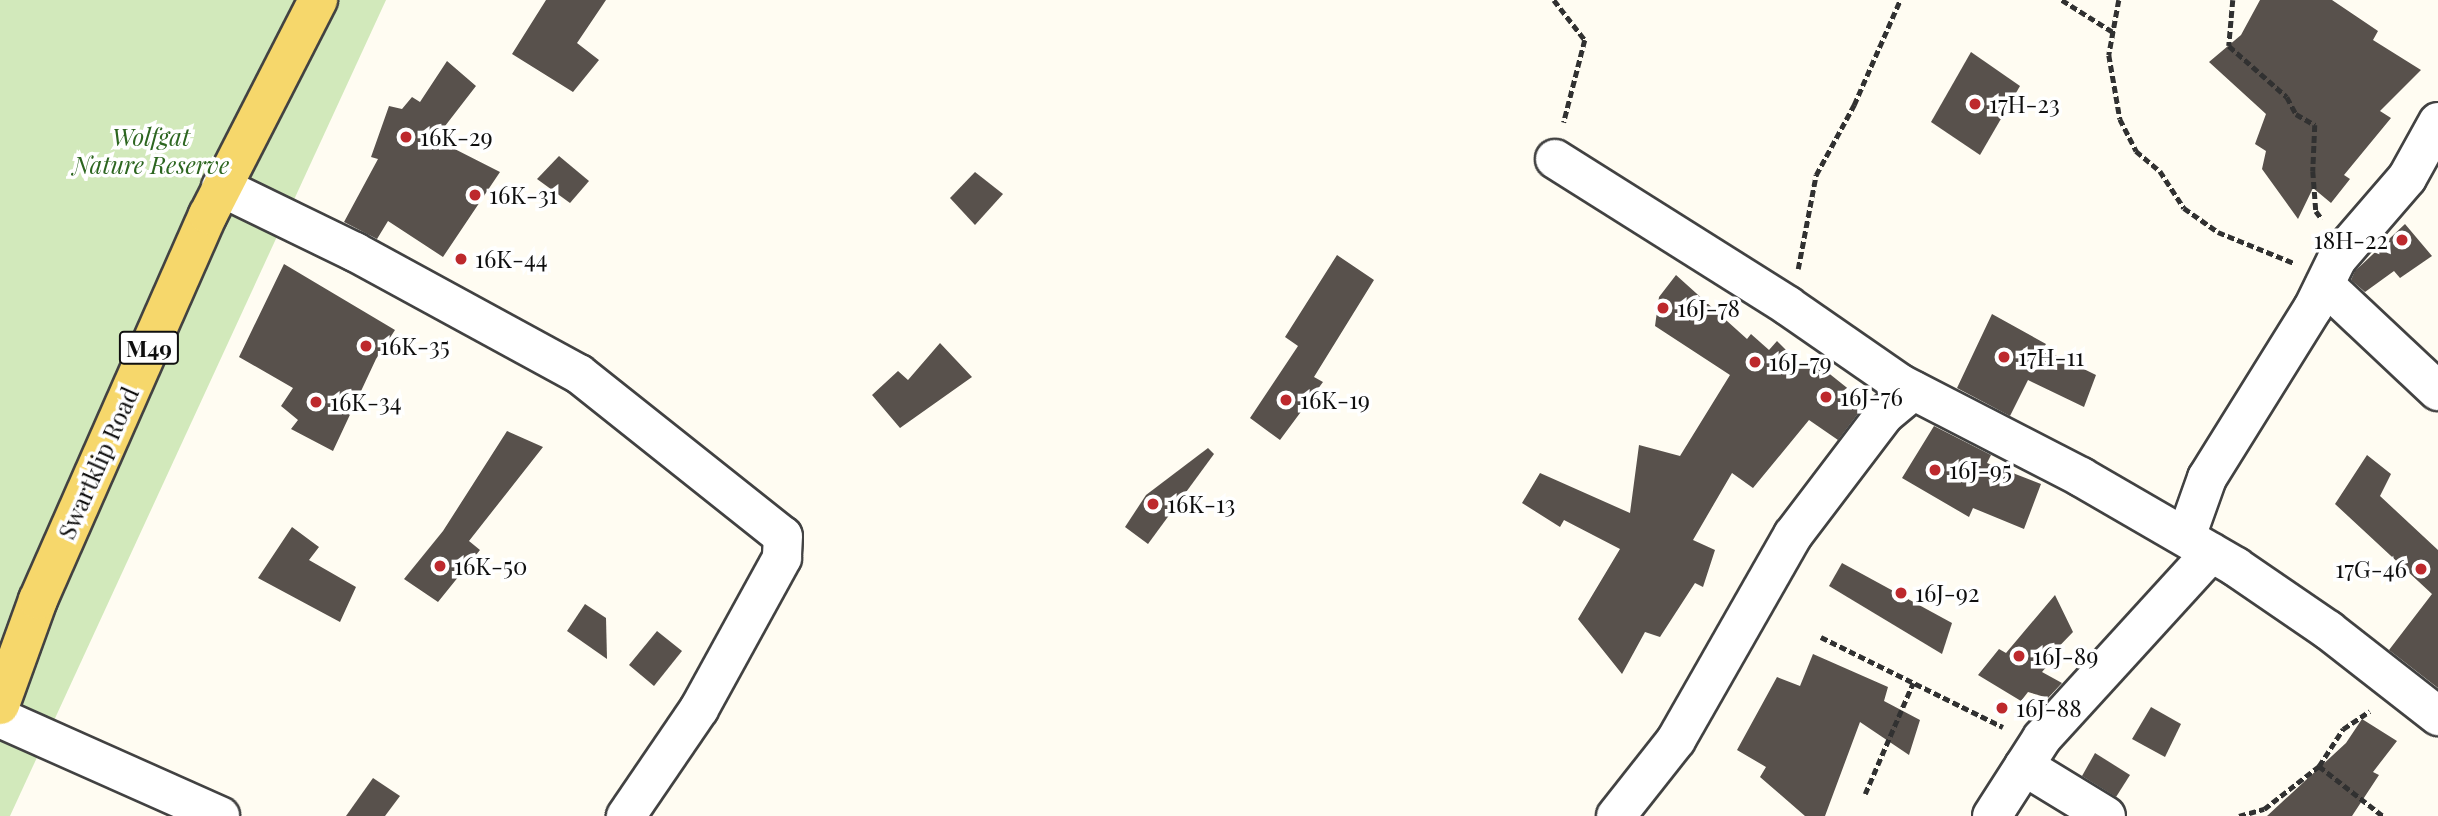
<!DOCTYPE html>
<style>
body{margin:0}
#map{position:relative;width:2438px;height:816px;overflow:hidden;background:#fffcf2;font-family:"Playfair Display",serif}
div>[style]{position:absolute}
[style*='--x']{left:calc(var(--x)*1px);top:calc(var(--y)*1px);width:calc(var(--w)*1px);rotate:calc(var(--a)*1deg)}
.green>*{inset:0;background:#d2e9bb}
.building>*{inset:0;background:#58514c}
.path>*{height:4.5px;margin-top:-2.25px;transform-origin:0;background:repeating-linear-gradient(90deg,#313131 0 7px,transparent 0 10.5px)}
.roads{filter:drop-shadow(2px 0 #424242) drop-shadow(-2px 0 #424242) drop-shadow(0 2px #424242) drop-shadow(0 -2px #424242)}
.minor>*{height:38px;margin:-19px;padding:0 19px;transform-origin:19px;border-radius:19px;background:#fff}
.major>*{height:38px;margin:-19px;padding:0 19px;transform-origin:19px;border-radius:19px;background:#f6d76b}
.dots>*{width:19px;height:19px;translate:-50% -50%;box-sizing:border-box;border:4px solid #fff;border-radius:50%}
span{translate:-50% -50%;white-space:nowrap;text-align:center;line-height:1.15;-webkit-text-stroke:7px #fff;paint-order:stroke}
.shield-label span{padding:2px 5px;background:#fff;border:2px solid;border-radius:5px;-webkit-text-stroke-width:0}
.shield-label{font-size:23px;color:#0f0f0f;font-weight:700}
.poi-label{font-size:24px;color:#0f0f0f}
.left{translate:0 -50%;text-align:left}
.right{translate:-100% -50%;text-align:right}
.park-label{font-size:24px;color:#2d6620;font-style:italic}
.street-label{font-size:24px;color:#0f0f0f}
</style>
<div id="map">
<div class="green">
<div style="clip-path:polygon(0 0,386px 0,10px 816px,0 816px)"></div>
</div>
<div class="building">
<div style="clip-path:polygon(546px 0,606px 0,577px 43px,599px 60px,573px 92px,512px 54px)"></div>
<div style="clip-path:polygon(2260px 0,2332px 0,2378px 31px,2373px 40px,2421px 70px,2380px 111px,2391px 118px,2344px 175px,2350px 179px,2331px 203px,2313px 188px,2298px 219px,2262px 169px,2266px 151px,2255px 144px,2266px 114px,2209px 62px,2241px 35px)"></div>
<div style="clip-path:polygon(1971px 52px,2020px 86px,1980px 155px,1931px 122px)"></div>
<div style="clip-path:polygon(447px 61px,476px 86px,435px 139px,500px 172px,443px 257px,388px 221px,377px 239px,344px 222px,378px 159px,371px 157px,389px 106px,402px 109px,412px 97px,420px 102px)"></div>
<div style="clip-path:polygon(559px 156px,589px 181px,570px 203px,537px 179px)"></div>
<div style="clip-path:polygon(975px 172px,1003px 194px,975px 225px,950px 198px)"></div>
<div style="clip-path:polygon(2405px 224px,2432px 256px,2400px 278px,2394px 271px,2365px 292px,2351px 280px,2355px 271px)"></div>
<div style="clip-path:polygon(1337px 255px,1374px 280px,1314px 377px,1323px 382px,1280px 440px,1250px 418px,1298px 346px,1285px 337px)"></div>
<div style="clip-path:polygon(284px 264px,395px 330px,376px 359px,333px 451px,291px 429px,298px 420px,281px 406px,293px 388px,239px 357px)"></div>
<div style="clip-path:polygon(1676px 275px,1747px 339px,1751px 334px,1769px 350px,1777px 341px,1803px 367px,1811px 359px,1866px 403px,1838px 440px,1809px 420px,1753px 488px,1732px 473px,1693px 540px,1715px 550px,1703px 587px,1695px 583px,1660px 637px,1645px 632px,1622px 674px,1578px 619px,1620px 549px,1564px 520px,1560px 527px,1522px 503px,1540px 473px,1630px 513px,1639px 445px,1680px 456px,1730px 375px,1655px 326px,1659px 297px)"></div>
<div style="clip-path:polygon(1992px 314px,2046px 344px,2043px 349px,2096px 375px,2084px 407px,2028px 380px,2010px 416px,1957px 388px)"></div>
<div style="clip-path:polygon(940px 343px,972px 377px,900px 428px,872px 395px,898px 371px,908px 380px)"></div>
<div style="clip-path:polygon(1934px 426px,1991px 455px,1987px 463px,2041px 484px,2024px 529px,1973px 508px,1969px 517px,1902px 478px)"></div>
<div style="clip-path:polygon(507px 431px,543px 447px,469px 541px,480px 550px,438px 602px,404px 579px,443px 531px)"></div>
<div style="clip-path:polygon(1208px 448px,1214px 454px,1148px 544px,1125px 527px,1146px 495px)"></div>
<div style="clip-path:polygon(2367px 455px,2391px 474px,2380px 496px,2438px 550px,2438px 688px,2389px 650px,2432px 594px,2335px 504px)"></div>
<div style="clip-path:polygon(292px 527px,319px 547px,309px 560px,356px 587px,340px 622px,258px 578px)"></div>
<div style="clip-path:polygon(1842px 563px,1952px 623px,1942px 654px,1829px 586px)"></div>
<div style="clip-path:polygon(2055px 595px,2073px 632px,2044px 662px,2048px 665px,2042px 672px,2062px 683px,2048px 698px,2028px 692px,2021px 701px,1978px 675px,1999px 649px,2006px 653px)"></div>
<div style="clip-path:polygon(585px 604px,606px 618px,607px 659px,567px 631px)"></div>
<div style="clip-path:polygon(657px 631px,682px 651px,654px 686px,629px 665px)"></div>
<div style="clip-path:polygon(1813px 654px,1888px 687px,1884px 701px,1920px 720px,1909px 755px,1860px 722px,1825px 816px,1805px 816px,1760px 777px,1766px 767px,1737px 750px,1777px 677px,1800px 686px)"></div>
<div style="clip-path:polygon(2151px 707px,2181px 724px,2165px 757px,2132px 739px)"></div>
<div style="clip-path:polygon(2362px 719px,2397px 741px,2373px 772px,2379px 775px,2352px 816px,2267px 816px,2346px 743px)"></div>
<div style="clip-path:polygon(2095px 753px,2130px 775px,2116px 797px,2082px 776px)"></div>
<div style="clip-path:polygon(373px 778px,400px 796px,385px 816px,346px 816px)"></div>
</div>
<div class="path">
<div style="--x:1554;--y:0;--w:51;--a:52.2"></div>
<div style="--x:1585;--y:40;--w:85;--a:104.4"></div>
<div style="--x:2062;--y:0;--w:60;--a:32.1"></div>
<div style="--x:2119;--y:0;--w:56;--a:100.3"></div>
<div style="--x:2109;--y:55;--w:65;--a:80.2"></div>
<div style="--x:2120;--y:119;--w:36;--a:63"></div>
<div style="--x:2136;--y:151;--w:31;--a:40"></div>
<div style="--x:2160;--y:171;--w:44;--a:57"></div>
<div style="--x:2184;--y:208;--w:42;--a:35.2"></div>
<div style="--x:2218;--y:232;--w:82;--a:22.2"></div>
<div style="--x:2233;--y:0;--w:46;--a:95"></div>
<div style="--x:2229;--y:46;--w:77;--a:41.3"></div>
<div style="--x:2287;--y:97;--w:19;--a:62"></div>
<div style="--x:2296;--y:114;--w:22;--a:30"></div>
<div style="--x:2315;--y:125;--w:46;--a:92.5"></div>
<div style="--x:2313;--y:171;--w:40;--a:85.7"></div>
<div style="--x:2316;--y:211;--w:10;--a:53"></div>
<div style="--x:1798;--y:269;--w:96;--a:-79.2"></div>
<div style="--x:1816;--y:175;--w:80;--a:-61.5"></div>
<div style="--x:1854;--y:105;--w:115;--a:-66.3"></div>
<div style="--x:1821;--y:637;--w:203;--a:26.3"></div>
<div style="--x:2319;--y:766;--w:81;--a:38"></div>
<div style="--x:1865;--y:794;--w:121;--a:-66.6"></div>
<div style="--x:2239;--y:816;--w:26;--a:-16"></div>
<div style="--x:2264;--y:809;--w:70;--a:-38"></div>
<div style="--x:2319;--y:766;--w:44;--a:-57"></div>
<div style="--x:2343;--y:729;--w:32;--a:-34"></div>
</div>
<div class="roads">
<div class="minor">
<div style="--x:1555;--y:159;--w:275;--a:32.2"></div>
<div style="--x:1788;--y:306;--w:135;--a:34.7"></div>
<div style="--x:1899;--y:383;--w:205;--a:27.3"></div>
<div style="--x:2081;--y:477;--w:179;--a:30.1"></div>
<div style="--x:2236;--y:567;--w:112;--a:34.4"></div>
<div style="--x:2328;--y:630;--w:140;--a:38"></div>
<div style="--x:221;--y:187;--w:149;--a:25.9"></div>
<div style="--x:355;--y:252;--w:255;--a:28.6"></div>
<div style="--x:579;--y:374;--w:260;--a:38.5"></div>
<div style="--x:783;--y:536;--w:22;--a:93"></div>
<div style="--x:782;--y:558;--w:172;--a:118.8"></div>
<div style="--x:699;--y:709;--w:130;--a:124.3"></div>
<div style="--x:2325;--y:285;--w:155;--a:43.2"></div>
<div style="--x:2186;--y:537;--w:63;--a:-70.4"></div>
<div style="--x:2207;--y:478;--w:200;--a:-58.1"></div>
<div style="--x:2313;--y:308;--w:55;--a:-63.9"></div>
<div style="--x:2337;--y:259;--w:107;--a:-49.2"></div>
<div style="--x:2407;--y:178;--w:64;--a:-61"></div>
<div style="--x:0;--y:718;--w:241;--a:24"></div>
<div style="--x:2024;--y:766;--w:96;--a:31.4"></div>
<div style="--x:1616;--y:816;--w:97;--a:-51.7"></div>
<div style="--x:1676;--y:740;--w:236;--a:-60.3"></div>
<div style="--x:1793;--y:535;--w:151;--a:-52.8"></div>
<div style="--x:1884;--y:415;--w:38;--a:-40"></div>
<div style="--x:1992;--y:816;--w:93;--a:-57.3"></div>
<div style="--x:2042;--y:738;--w:251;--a:-47.6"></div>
</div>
<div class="major">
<div style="--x:0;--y:705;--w:112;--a:-70.1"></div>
<div style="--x:38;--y:600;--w:421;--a:-66.2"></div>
<div style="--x:208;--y:215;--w:242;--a:-62.9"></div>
</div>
</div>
<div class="dots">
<div style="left:1975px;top:104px;background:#bd292d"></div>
<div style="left:406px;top:137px;background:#bd292d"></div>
<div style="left:475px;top:195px;background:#bd292d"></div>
<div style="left:2402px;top:240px;background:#bd292d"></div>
<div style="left:461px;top:259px;background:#bd292d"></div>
<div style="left:1663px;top:308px;background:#bd292d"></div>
<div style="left:366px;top:346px;background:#bd292d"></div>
<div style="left:2004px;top:357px;background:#bd292d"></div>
<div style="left:1755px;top:362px;background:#bd292d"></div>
<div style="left:1826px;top:397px;background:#bd292d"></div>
<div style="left:1286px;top:400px;background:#bd292d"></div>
<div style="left:316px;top:402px;background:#bd292d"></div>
<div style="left:1935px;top:470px;background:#bd292d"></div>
<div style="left:1153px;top:504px;background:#bd292d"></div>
<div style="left:440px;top:566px;background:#bd292d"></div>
<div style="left:2421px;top:569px;background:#bd292d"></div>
<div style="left:1901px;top:593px;background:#bd292d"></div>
<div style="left:2019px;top:656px;background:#bd292d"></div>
<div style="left:2002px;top:708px;background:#bd292d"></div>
</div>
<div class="shield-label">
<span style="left:149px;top:348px">M49</span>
</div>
<div class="poi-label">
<span class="left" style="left:1989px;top:104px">17H-23</span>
<span class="left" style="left:420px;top:137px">16K-29</span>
<span class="left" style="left:489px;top:195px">16K-31</span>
<span class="right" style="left:2388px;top:240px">18H-22</span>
<span class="left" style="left:475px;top:259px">16K-44</span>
<span class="left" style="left:1677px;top:308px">16J-78</span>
<span class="left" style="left:380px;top:346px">16K-35</span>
<span class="left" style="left:2018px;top:357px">17H-11</span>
<span class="left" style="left:1769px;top:362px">16J-79</span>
<span class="left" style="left:1840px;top:397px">16J-76</span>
<span class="left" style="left:1300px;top:400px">16K-19</span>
<span class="left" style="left:330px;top:402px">16K-34</span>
<span class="left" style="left:1949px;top:470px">16J-95</span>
<span class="left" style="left:1167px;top:504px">16K-13</span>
<span class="left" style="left:454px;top:566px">16K-50</span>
<span class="right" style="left:2407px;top:569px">17G-46</span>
<span class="left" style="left:1915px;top:593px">16J-92</span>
<span class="left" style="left:2033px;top:656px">16J-89</span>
<span class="left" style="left:2016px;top:708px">16J-88</span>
</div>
<div class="park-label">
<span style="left:151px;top:151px">Wolfgat<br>Nature Reserve</span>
</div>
<div class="street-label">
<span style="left:98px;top:463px;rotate:-66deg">Swartklip Road</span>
</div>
</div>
